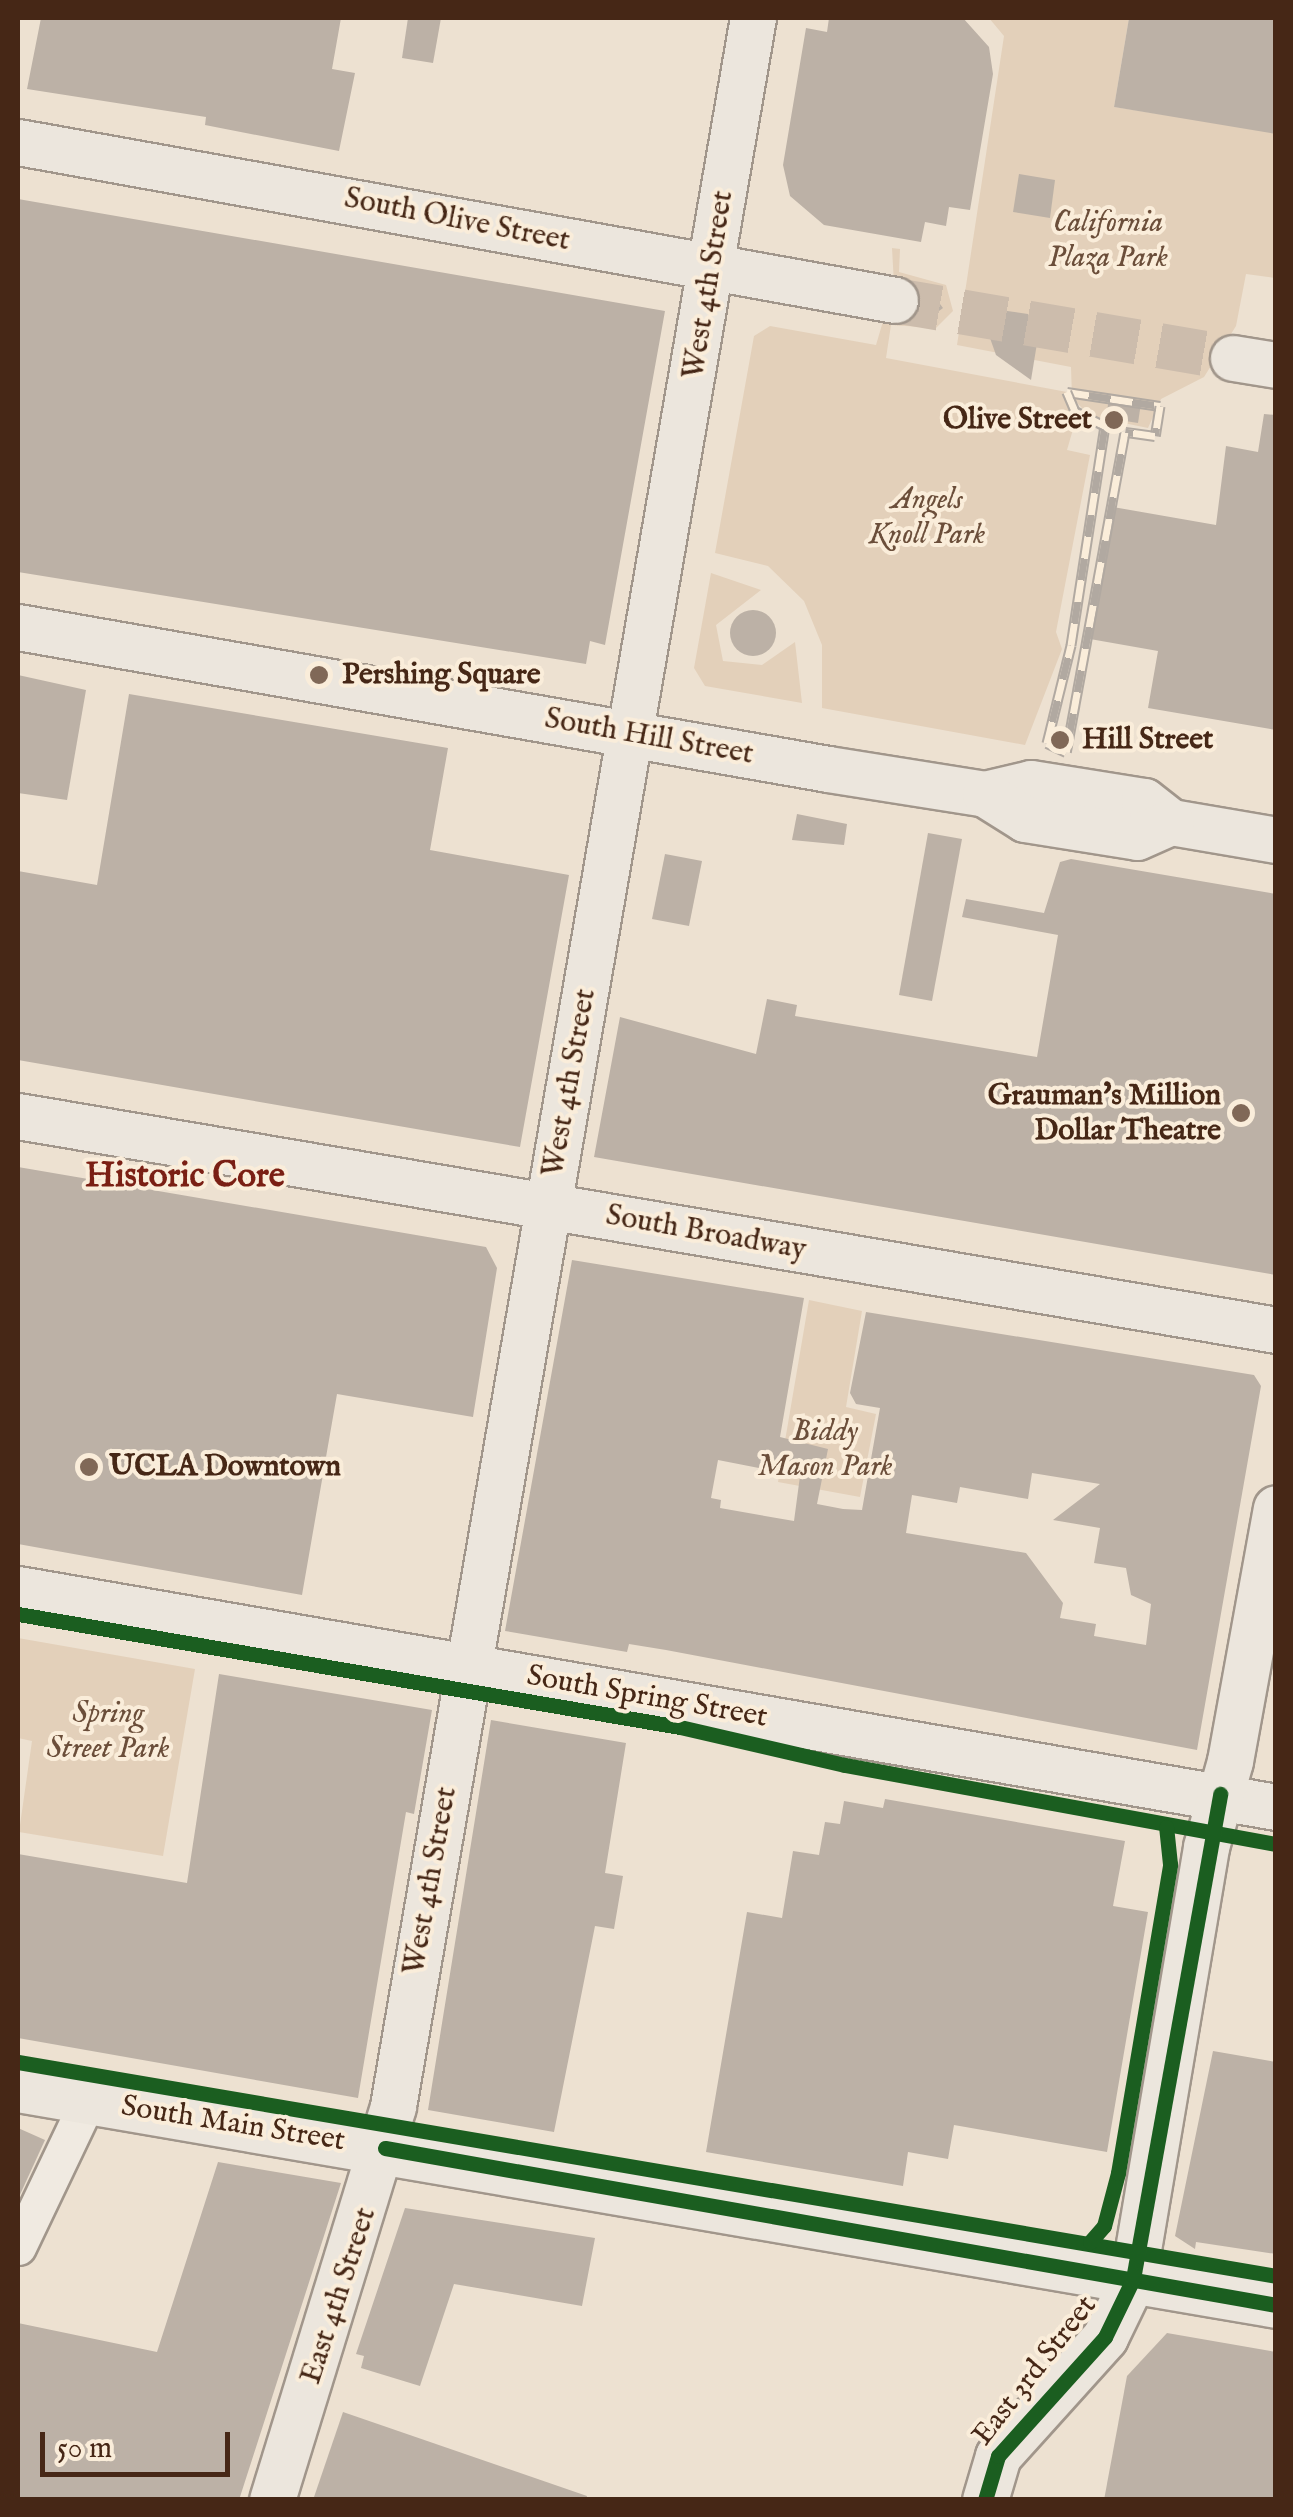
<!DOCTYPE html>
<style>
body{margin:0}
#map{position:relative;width:1293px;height:2517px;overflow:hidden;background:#ede1d1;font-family:"IM FELL English",serif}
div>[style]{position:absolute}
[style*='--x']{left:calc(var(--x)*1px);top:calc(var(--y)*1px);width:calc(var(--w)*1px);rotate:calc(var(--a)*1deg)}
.green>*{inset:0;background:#e3d0ba}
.building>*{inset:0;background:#bcb1a6}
.round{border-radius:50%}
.major-tunnel>*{height:45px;margin-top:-22.5px;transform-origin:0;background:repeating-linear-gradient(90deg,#ccbcac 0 45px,transparent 0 67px)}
.roads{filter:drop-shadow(2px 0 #a1968b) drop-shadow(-2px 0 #a1968b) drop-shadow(0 2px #a1968b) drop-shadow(0 -2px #a1968b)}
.minor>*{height:35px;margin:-17.5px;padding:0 17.5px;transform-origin:17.5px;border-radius:17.5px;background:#f0eae1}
.major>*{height:45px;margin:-22.5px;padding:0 22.5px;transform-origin:22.5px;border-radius:22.5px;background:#ece6dd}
.rail>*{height:11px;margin-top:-5.5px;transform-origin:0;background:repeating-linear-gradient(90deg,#faedda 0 22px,#b1a9a1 0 44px);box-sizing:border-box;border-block:2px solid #b1a9a1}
.cycleway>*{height:15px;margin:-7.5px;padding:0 7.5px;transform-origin:7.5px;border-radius:7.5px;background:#1b5e20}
.dots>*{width:28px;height:28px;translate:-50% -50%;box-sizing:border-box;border:5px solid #faedda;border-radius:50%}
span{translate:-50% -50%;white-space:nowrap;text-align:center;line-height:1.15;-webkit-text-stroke:8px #faedda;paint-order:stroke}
.street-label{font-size:30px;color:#462716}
.park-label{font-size:30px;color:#6b4e3a;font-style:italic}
.poi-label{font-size:30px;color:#462716;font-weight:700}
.right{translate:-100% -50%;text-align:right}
.left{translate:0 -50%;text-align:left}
.quarter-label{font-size:35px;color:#7a1f14;font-weight:700}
.frame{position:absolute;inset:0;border:20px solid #462716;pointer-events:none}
.scale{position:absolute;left:40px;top:2432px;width:190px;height:45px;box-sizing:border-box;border:5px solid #462716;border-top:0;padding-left:12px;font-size:30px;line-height:35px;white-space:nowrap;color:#462716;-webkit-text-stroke:8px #faedda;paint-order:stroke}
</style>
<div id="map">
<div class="green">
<div style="clip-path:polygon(989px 18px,1129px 18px,1114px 107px,1275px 132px,1275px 278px,1246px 274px,1236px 326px,1204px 377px,1161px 399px,1148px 428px,1090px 416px,1072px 398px,1071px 367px,957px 345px,1004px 36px)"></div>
<div style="clip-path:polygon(892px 248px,900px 249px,899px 272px,946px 285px,953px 311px,936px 328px,891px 325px,886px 358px,1067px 392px,1078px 412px,1067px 450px,1090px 455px,1056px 632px,1062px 649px,1025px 745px,822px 708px,822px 645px,804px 601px,768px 566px,715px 553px,754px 336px,770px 326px,876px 345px,894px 284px)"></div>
<div style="clip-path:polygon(711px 573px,761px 590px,716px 625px,723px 661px,762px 665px,795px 642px,802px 703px,705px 686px,694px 668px)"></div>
<div style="clip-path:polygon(809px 1300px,862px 1311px,846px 1407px,876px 1414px,860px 1497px,778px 1482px)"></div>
<div style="clip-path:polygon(18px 1638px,195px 1669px,163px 1856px,19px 1832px,32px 1741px,18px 1738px)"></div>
</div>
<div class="building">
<div style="clip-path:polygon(41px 18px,341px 18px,332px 69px,355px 73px,339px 151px,205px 125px,206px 117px,27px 89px)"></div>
<div style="clip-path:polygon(408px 18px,441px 18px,433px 63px,402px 58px)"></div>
<div style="clip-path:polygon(829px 18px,963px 18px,989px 47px,993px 74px,970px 210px,949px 207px,946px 226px,925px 222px,921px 242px,824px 225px,790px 196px,783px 165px,806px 28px,827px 32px)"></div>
<div style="clip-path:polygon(1129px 18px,1276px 18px,1276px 134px,1114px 107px)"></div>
<div style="clip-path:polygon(1019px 174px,1055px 180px,1050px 218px,1013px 212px)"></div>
<div style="clip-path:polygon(18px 199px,665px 311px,605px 645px,590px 641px,586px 664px,18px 572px)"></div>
<div style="clip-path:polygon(928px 288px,943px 308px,923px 323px,916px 314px)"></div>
<div style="clip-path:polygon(979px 307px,1028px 314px,1039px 331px,1031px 380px,996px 355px)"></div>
<div style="clip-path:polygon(1109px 398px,1141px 403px,1138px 423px,1106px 418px)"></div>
<div style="clip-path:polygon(1264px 414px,1276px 415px,1276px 730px,1148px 708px,1158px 651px,1090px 639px,1113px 507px,1216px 525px,1226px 446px,1258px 452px)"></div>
<div class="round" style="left:730px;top:610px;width:46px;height:46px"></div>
<div style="clip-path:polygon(18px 675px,86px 690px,67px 800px,18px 793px)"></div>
<div style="clip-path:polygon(129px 694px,448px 748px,430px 850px,569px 875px,520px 1147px,18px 1060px,18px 871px,97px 885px)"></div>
<div style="clip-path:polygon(797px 814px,847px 824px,844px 845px,792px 840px)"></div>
<div style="clip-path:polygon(928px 833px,962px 839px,932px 1001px,899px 995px)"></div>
<div style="clip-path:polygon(665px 854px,702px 861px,689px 926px,652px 919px)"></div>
<div style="clip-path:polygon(1071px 859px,1276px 894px,1276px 1275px,594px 1157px,620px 1017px,756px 1054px,767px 999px,797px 1005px,795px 1016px,1037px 1057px,1058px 935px,962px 917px,966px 899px,1044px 913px,1060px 862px)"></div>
<div style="clip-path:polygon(18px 1167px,486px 1247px,497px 1268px,473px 1417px,337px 1394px,302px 1595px,18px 1544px)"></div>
<div style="clip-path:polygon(evenodd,572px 1260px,804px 1298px,780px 1437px,828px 1449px,817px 1504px,843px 1509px,862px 1510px,880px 1408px,856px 1404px,850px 1393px,866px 1312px,1254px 1375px,1261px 1386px,1197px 1750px,666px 1650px,629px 1644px,627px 1652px,505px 1631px,572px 1260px,718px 1460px,800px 1476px,794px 1521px,720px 1508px,721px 1500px,711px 1498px,718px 1460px,572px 1260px,1032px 1473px,1100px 1484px,1053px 1520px,1100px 1528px,1094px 1563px,1126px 1568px,1131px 1595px,1151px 1604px,1146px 1645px,1094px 1636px,1096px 1624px,1060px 1618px,1063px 1603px,1026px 1553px,906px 1533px,912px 1495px,957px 1503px,960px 1487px,1028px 1499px,1032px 1473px)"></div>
<div style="clip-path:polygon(219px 1674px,432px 1710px,414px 1814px,406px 1812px,358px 2098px,18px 2038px,18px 1854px,187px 1883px)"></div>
<div style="clip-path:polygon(491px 1720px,626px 1743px,605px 1873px,623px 1876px,614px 1929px,595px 1926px,554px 2132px,428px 2110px)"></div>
<div style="clip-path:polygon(885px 1799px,1125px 1841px,1113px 1906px,1148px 1912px,1107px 2152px,954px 2125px,948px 2159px,908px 2152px,903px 2186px,706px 2152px,747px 1912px,782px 1918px,793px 1851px,819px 1855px,825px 1822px,840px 1824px,844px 1801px,883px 1808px)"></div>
<div style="clip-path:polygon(1213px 2051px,1276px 2062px,1276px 2254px,1196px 2242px,1195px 2249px,1175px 2236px)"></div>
<div style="clip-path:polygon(18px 2128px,45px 2140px,18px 2199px)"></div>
<div style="clip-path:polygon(218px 2162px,341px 2183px,239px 2500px,18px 2500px,18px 2323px,157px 2352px)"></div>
<div style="clip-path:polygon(405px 2208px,595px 2238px,582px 2306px,454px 2284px,420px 2386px,361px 2368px,364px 2356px,356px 2354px)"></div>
<div style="clip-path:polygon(1167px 2333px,1276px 2352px,1276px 2500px,1104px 2500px,1127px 2376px)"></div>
<div style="clip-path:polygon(343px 2412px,587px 2496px,586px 2500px,313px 2500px)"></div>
</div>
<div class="major-tunnel">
<div style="--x:895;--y:300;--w:343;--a:9.7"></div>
</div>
<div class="roads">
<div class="minor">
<div style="--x:18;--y:2247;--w:163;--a:-64.5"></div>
</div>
<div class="major">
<div style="--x:18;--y:142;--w:891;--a:10.21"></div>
<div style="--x:1233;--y:358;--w:44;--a:9.2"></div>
<div style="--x:18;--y:627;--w:822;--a:9.94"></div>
<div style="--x:828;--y:769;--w:159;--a:9"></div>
<div style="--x:985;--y:794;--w:47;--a:-13.4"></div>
<div style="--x:1031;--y:783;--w:114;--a:9.1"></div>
<div style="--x:1144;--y:801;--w:34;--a:38"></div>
<div style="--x:1171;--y:822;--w:107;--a:9.7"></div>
<div style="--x:985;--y:794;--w:47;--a:32"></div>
<div style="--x:1025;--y:819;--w:113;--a:9.1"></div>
<div style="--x:1137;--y:837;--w:37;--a:-24"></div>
<div style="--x:18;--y:1116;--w:1276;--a:9.65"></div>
<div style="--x:18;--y:1589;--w:1277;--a:9.83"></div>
<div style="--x:18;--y:2089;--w:1276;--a:9.74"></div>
<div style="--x:272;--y:2500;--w:412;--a:-72.9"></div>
<div style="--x:393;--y:2106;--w:2119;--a:-80.22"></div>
<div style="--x:985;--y:2500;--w:46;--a:-73.5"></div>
<div style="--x:998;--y:2456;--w:160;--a:-48"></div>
<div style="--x:1105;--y:2337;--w:64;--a:-64.2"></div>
<div style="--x:1133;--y:2279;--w:438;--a:-80.4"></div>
<div style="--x:1206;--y:1847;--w:89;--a:-74.4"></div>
<div style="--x:1230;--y:1761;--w:257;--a:-79.7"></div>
</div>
</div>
<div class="rail">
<div style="--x:1067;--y:392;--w:94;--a:8.6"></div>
<div style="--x:1160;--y:406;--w:30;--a:99"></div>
<div style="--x:1155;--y:436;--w:30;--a:-172"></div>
<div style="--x:1125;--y:432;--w:325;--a:100.4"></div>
<div style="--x:1066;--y:752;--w:21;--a:-155"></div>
<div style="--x:1047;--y:743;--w:101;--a:-76.2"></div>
<div style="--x:1071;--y:645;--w:222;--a:-81.2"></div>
<div style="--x:1105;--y:426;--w:34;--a:-153"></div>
<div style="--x:1075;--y:411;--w:21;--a:-113"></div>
</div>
<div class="cycleway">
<div style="--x:18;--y:1614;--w:672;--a:9.69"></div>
<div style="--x:680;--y:1727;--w:169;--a:13"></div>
<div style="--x:845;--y:1765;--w:438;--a:10.4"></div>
<div style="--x:18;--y:2062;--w:1276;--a:9.65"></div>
<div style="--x:385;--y:2148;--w:905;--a:9.99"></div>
<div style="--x:1090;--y:2242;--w:21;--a:-49"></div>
<div style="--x:1104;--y:2226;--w:55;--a:-75.2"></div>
<div style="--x:1118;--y:2173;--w:313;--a:-80.4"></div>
<div style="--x:1170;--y:1864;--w:37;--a:-96"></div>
<div style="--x:985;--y:2500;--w:46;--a:-73.5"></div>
<div style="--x:998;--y:2456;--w:160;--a:-48"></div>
<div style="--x:1105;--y:2337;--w:64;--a:-64.2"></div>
<div style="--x:1133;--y:2279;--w:493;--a:-79.8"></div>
</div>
<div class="dots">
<div style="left:1114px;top:420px;background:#806857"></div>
<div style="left:319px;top:675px;background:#806857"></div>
<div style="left:1060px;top:740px;background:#806857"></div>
<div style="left:1241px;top:1113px;background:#806857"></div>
<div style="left:89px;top:1467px;background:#806857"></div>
</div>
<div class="street-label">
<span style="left:457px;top:220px;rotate:11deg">South Olive Street</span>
<span style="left:709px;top:285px;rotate:-81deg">West 4th Street</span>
<span style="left:649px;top:737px;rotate:10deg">South Hill Street</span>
<span style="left:570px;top:1083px;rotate:-80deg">West 4th Street</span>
<span style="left:706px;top:1233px;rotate:10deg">South Broadway</span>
<span style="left:647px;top:1697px;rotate:10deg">South Spring Street</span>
<span style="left:431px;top:1881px;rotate:-80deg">West 4th Street</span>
<span style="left:233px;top:2124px;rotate:9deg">South Main Street</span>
<span style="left:339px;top:2296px;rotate:-72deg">East 4th Street</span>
<span style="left:1035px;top:2371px;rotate:-52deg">East 3rd Street</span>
</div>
<div class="park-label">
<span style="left:1108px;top:240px">California<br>Plaza Park</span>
<span style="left:927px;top:517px">Angels<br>Knoll Park</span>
<span style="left:825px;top:1449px">Biddy<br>Mason Park</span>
<span style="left:108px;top:1731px">Spring<br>Street Park</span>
</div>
<div class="poi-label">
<span class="right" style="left:1092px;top:420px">Olive Street</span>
<span class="left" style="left:342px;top:675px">Pershing Square</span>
<span class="left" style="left:1082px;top:740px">Hill Street</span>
<span class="right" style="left:1221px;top:1113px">Grauman's Million<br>Dollar Theatre</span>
<span class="left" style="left:109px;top:1467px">UCLA Downtown</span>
</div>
<div class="quarter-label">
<span style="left:185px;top:1177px">Historic Core</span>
</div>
<div class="frame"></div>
<div class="scale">50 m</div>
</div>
